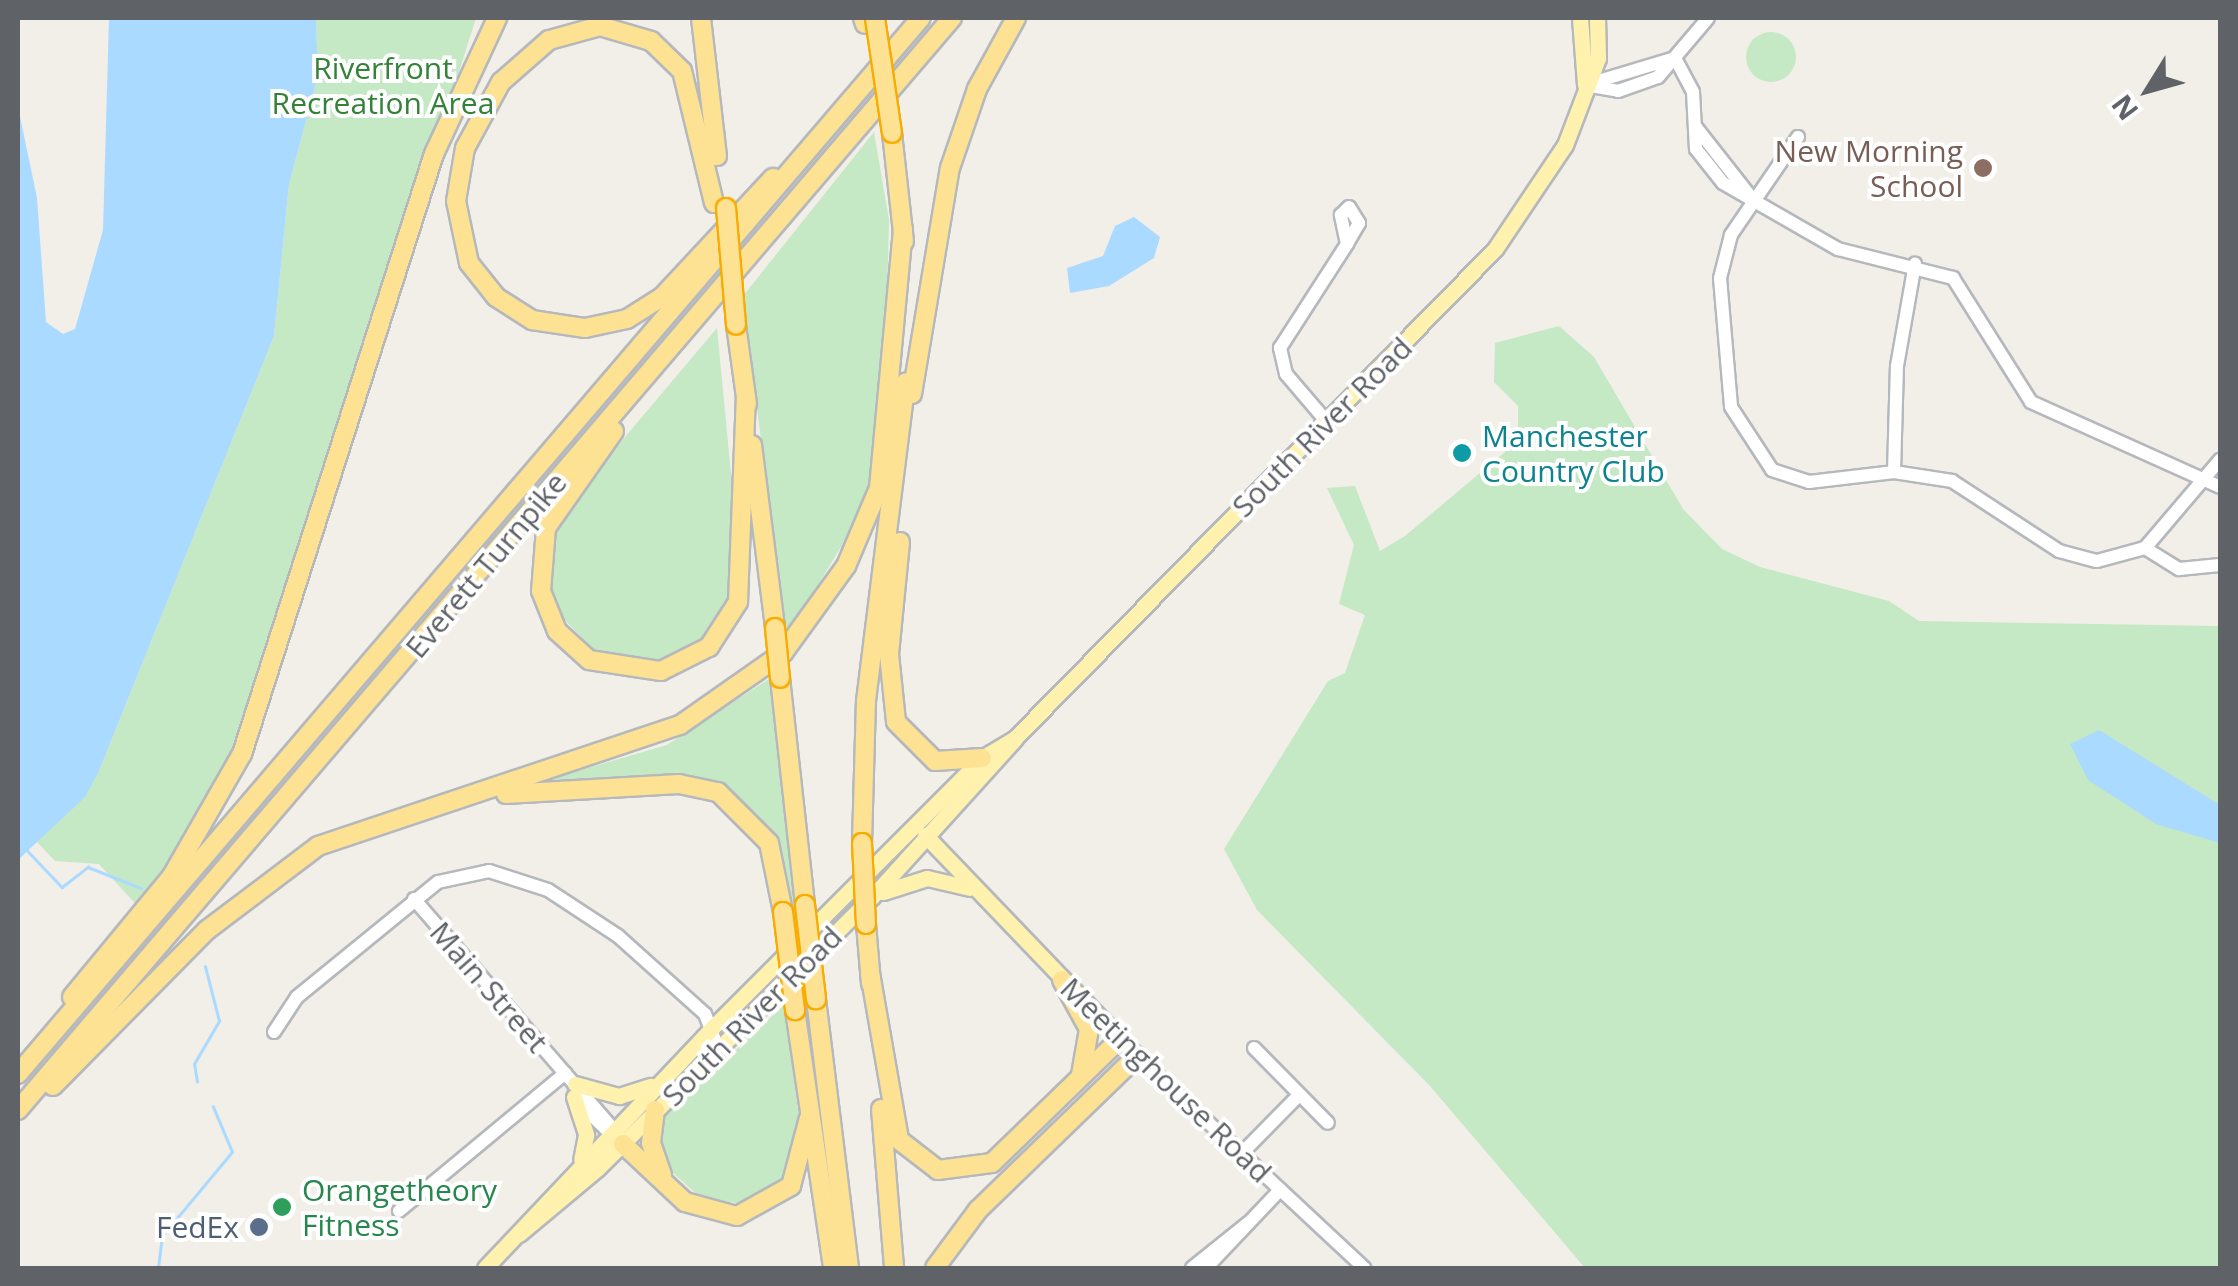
<!DOCTYPE html>
<style>
body{margin:0}
#map{position:relative;width:2238px;height:1286px;overflow:hidden;background:#f1efe8;font-family:"Open Sans",sans-serif}
div>[style]{position:absolute}
[style*='--x']{left:calc(var(--x)*1px);top:calc(var(--y)*1px);width:calc(var(--w)*1px);rotate:calc(var(--a)*1deg)}
.green>*{inset:0;background:#c5e8c5}
.round{border-radius:50%}
.water>*{inset:0;background:#aadaff}
.stream>*{height:2.5px;margin:-1.25px;padding:0 1.25px;transform-origin:1.25px;border-radius:1.25px;background:#aadaff}
.roads{filter:drop-shadow(2px 0 #b5b8bc) drop-shadow(-2px 0 #b5b8bc) drop-shadow(0 2px #b5b8bc) drop-shadow(0 -2px #b5b8bc)}
.minor>*{height:12px;margin:-6px;padding:0 6px;transform-origin:6px;border-radius:6px;background:#fff}
.major>*{height:15px;margin:-7.5px;padding:0 7.5px;transform-origin:7.5px;border-radius:7.5px;background:#fff2af}
.highway>*{height:18px;margin:-9px;padding:0 9px;transform-origin:9px;border-radius:9px;background:#fde293}
.bridges{filter:drop-shadow(2px 0 #f9ab00) drop-shadow(-2px 0 #f9ab00) drop-shadow(0 2px #f9ab00) drop-shadow(0 -2px #f9ab00)}
.highway-bridge>*{height:18px;margin:-9px;padding:0 9px;transform-origin:9px;border-radius:9px;background:#fde293}
.dots>*{width:28px;height:28px;translate:-50% -50%;box-sizing:border-box;border:5px solid #fff;border-radius:50%}
span{translate:-50% -50%;white-space:nowrap;text-align:center;line-height:1.15;-webkit-text-stroke:8px #fff;paint-order:stroke}
.park-label{font-size:30px;color:#348238}
.education-label{font-size:30px;color:#785e54}
.right{translate:-100% -50%;text-align:right}
.street-label{font-size:30px;color:#5f6368}
.culture-label{font-size:30px;color:#0d838f}
.left{translate:0 -50%;text-align:left}
.leisure-label{font-size:30px;color:#27864d}
.service-label{font-size:30px;color:#4e5e75}
.frame{position:absolute;inset:0;border:20px solid #5f6368;pointer-events:none}
.north{position:absolute;left:2098px;top:40px;width:100px;height:100px;-webkit-text-stroke:8px #fff;paint-order:stroke;rotate:233deg;font-size:28px;font-weight:700;line-height:40px;text-align:center;color:#5f6368}
.north::after{content:'';display:block;margin:auto;width:35px;height:45px;background:#5f6368;clip-path:polygon(50% 0,100% 100%,50% 72%,0 100%)}
</style>
<div id="map">
<div class="green">
<div style="clip-path:polygon(316px 18px,476px 18px,251px 728px,143px 912px,99px 864px,55px 861px,36px 841px,99px 771px,274px 336px,289px 184px,318px 76px)"></div>
<div class="round" style="left:1746px;top:32px;width:50px;height:50px"></div>
<div style="clip-path:polygon(874px 132px,889px 220px,884px 414px,865px 507px,786px 638px,743px 296px)"></div>
<div style="clip-path:polygon(1559px 326px,1594px 357px,1683px 509px,1722px 549px,1760px 567px,1889px 601px,1919px 621px,2220px 626px,2220px 1268px,1585px 1268px,1430px 1086px,1257px 910px,1224px 849px,1328px 681px,1345px 673px,1365px 615px,1339px 604px,1354px 545px,1327px 488px,1355px 486px,1380px 551px,1405px 536px,1518px 441px,1518px 406px,1494px 382px,1495px 343px)"></div>
<div style="clip-path:polygon(717px 328px,735px 516px,727px 602px,711px 634px,660px 664px,602px 658px,552px 607px,547px 543px,560px 514px)"></div>
<div style="clip-path:polygon(769px 679px,798px 919px,792px 924px,771px 828px,719px 785px,536px 783px,667px 745px)"></div>
<div style="clip-path:polygon(784px 1005px,799px 1117px,790px 1176px,748px 1204px,702px 1199px,661px 1162px,659px 1122px)"></div>
</div>
<div class="water">
<div style="clip-path:polygon(109px 18px,316px 18px,318px 76px,289px 184px,274px 336px,99px 771px,85px 797px,18px 860px,18px 107px,37px 198px,46px 322px,63px 334px,75px 329px,103px 230px)"></div>
<div style="clip-path:polygon(1134px 217px,1160px 237px,1154px 258px,1109px 286px,1070px 293px,1067px 268px,1103px 256px,1115px 226px)"></div>
<div style="clip-path:polygon(2099px 730px,2220px 805px,2220px 843px,2156px 824px,2088px 780px,2070px 744px)"></div>
</div>
<div class="stream">
<div style="--x:25;--y:848;--w:54;--a:46.5"></div>
<div style="--x:62;--y:887;--w:33;--a:-38"></div>
<div style="--x:88;--y:867;--w:57;--a:21.6"></div>
<div style="--x:197;--y:1082;--w:18;--a:-99"></div>
<div style="--x:194;--y:1064;--w:50;--a:-59.8"></div>
<div style="--x:219;--y:1021;--w:56;--a:-104.5"></div>
<div style="--x:158;--y:1268;--w:32;--a:-83"></div>
<div style="--x:162;--y:1236;--w:109;--a:-50.2"></div>
<div style="--x:232;--y:1152;--w:49;--a:-112.9"></div>
</div>
<div class="roads">
<div class="minor">
<div style="--x:1675;--y:58;--w:38;--a:62"></div>
<div style="--x:1693;--y:92;--w:57;--a:87"></div>
<div style="--x:1696;--y:149;--w:43;--a:51.5"></div>
<div style="--x:1723;--y:183;--w:133;--a:29.9"></div>
<div style="--x:1838;--y:249;--w:119;--a:14.2"></div>
<div style="--x:1953;--y:278;--w:146;--a:57.8"></div>
<div style="--x:2031;--y:402;--w:207;--a:24.2"></div>
<div style="--x:1585;--y:85;--w:34;--a:10"></div>
<div style="--x:1618;--y:91;--w:42;--a:-19.3"></div>
<div style="--x:1658;--y:77;--w:77;--a:-49.7"></div>
<div style="--x:1585;--y:85;--w:94;--a:-16.7"></div>
<div style="--x:1695;--y:126;--w:89;--a:51.8"></div>
<div style="--x:1798;--y:137;--w:119;--a:124.4"></div>
<div style="--x:1731;--y:235;--w:44;--a:104.3"></div>
<div style="--x:1720;--y:278;--w:129;--a:85.1"></div>
<div style="--x:1731;--y:407;--w:75;--a:56.9"></div>
<div style="--x:1772;--y:470;--w:39;--a:18"></div>
<div style="--x:1809;--y:482;--w:86;--a:-6.7"></div>
<div style="--x:1894;--y:472;--w:59;--a:8.8"></div>
<div style="--x:1952;--y:481;--w:128;--a:33.2"></div>
<div style="--x:2059;--y:551;--w:39;--a:15"></div>
<div style="--x:2097;--y:561;--w:50;--a:-15.2"></div>
<div style="--x:2145;--y:548;--w:116;--a:-49.6"></div>
<div style="--x:1349;--y:207;--w:19;--a:58"></div>
<div style="--x:1359;--y:223;--w:24;--a:120"></div>
<div style="--x:1347;--y:244;--w:30;--a:-102"></div>
<div style="--x:1341;--y:215;--w:11;--a:-45"></div>
<div style="--x:1327;--y:422;--w:63;--a:-130.5"></div>
<div style="--x:1286;--y:374;--w:27;--a:-103"></div>
<div style="--x:1280;--y:348;--w:124;--a:-57.2"></div>
<div style="--x:1894;--y:472;--w:106;--a:-88.4"></div>
<div style="--x:1897;--y:366;--w:104;--a:-80"></div>
<div style="--x:2145;--y:548;--w:40;--a:32"></div>
<div style="--x:2179;--y:569;--w:41;--a:-5.6"></div>
<div style="--x:414;--y:899;--w:315;--a:49.1"></div>
<div style="--x:274;--y:1032;--w:42;--a:-56.7"></div>
<div style="--x:297;--y:997;--w:182;--a:-39.2"></div>
<div style="--x:438;--y:882;--w:52;--a:-12.2"></div>
<div style="--x:489;--y:871;--w:62;--a:17.9"></div>
<div style="--x:548;--y:890;--w:84;--a:33.3"></div>
<div style="--x:618;--y:936;--w:117;--a:41.9"></div>
<div style="--x:705;--y:1014;--w:36;--a:69"></div>
<div style="--x:1254;--y:1048;--w:105;--a:45.4"></div>
<div style="--x:1137;--y:1056;--w:311;--a:43"></div>
<div style="--x:578;--y:1102;--w:54;--a:44.3"></div>
<div style="--x:1242;--y:1153;--w:80;--a:-45.5"></div>
<div style="--x:399;--y:1211;--w:216;--a:-39.7"></div>
<div style="--x:1192;--y:1268;--w:72;--a:-38.8"></div>
<div style="--x:1206;--y:1268;--w:108;--a:-46.5"></div>
</div>
<div class="major">
<div style="--x:1580;--y:18;--w:67;--a:85.7"></div>
<div style="--x:925;--y:835;--w:306;--a:46.2"></div>
<div style="--x:883;--y:892;--w:46;--a:-17.7"></div>
<div style="--x:927;--y:878;--w:44;--a:13.1"></div>
<div style="--x:575;--y:1084;--w:46;--a:15.3"></div>
<div style="--x:619;--y:1096;--w:33;--a:-18"></div>
<div style="--x:574;--y:1097;--w:40;--a:72"></div>
<div style="--x:586;--y:1135;--w:25;--a:101"></div>
<div style="--x:519;--y:1234;--w:103;--a:-39.9"></div>
<div style="--x:598;--y:1168;--w:385;--a:-44.7"></div>
<div style="--x:872;--y:897;--w:213;--a:-47.9"></div>
<div style="--x:485;--y:1268;--w:335;--a:-46.6"></div>
<div style="--x:715;--y:1025;--w:378;--a:-45"></div>
<div style="--x:982;--y:758;--w:39;--a:-31"></div>
<div style="--x:1015;--y:738;--w:685;--a:-45.53"></div>
<div style="--x:1495;--y:249;--w:125;--a:-56.1"></div>
<div style="--x:1565;--y:145;--w:93;--a:-69.2"></div>
<div style="--x:1598;--y:58;--w:40;--a:-91.4"></div>
</div>
<div class="highway">
<div style="--x:701;--y:18;--w:139;--a:83.4"></div>
<div style="--x:863;--y:18;--w:6;--a:72"></div>
<div style="--x:892;--y:133;--w:109;--a:83.7"></div>
<div style="--x:714;--y:203;--w:136;--a:-103.6"></div>
<div style="--x:682;--y:71;--w:43;--a:-135.9"></div>
<div style="--x:651;--y:41;--w:53;--a:-163.6"></div>
<div style="--x:600;--y:26;--w:53;--a:164.6"></div>
<div style="--x:549;--y:40;--w:64;--a:138.8"></div>
<div style="--x:501;--y:82;--w:75;--a:118.6"></div>
<div style="--x:465;--y:148;--w:54;--a:99.6"></div>
<div style="--x:456;--y:201;--w:63;--a:78.2"></div>
<div style="--x:469;--y:263;--w:43;--a:51.5"></div>
<div style="--x:496;--y:297;--w:43;--a:32.6"></div>
<div style="--x:532;--y:320;--w:54;--a:8.6"></div>
<div style="--x:585;--y:328;--w:43;--a:-12.1"></div>
<div style="--x:627;--y:319;--w:41;--a:-32.2"></div>
<div style="--x:662;--y:297;--w:163;--a:-47"></div>
<div style="--x:736;--y:325;--w:80;--a:82.1"></div>
<div style="--x:912;--y:394;--w:229;--a:-80.5"></div>
<div style="--x:950;--y:168;--w:83;--a:-71.1"></div>
<div style="--x:977;--y:89;--w:81;--a:-61.2"></div>
<div style="--x:614;--y:431;--w:118;--a:125"></div>
<div style="--x:546;--y:528;--w:63;--a:94.5"></div>
<div style="--x:541;--y:591;--w:43;--a:68.2"></div>
<div style="--x:557;--y:631;--w:43;--a:42.2"></div>
<div style="--x:589;--y:660;--w:73;--a:8.7"></div>
<div style="--x:661;--y:671;--w:54;--a:-26.6"></div>
<div style="--x:709;--y:647;--w:54;--a:-57.2"></div>
<div style="--x:738;--y:602;--w:206;--a:-87.8"></div>
<div style="--x:752;--y:445;--w:184;--a:82.8"></div>
<div style="--x:900;--y:542;--w:113;--a:95.6"></div>
<div style="--x:889;--y:654;--w:68;--a:84.1"></div>
<div style="--x:896;--y:722;--w:55;--a:45"></div>
<div style="--x:935;--y:761;--w:47;--a:-3.7"></div>
<div style="--x:780;--y:678;--w:228;--a:83.7"></div>
<div style="--x:506;--y:794;--w:173;--a:-3.3"></div>
<div style="--x:679;--y:784;--w:40;--a:12"></div>
<div style="--x:718;--y:792;--w:72;--a:45"></div>
<div style="--x:769;--y:843;--w:70;--a:78.5"></div>
<div style="--x:862;--y:843;--w:142;--a:-88.4"></div>
<div style="--x:866;--y:701;--w:321;--a:-82.9"></div>
<div style="--x:866;--y:924;--w:60;--a:85.2"></div>
<div style="--x:870;--y:973;--w:169;--a:80.1"></div>
<div style="--x:899;--y:1140;--w:49;--a:37.6"></div>
<div style="--x:938;--y:1170;--w:54;--a:-7.4"></div>
<div style="--x:992;--y:1163;--w:178;--a:-44.1"></div>
<div style="--x:1062;--y:980;--w:56;--a:61.1"></div>
<div style="--x:1089;--y:1029;--w:47;--a:99.9"></div>
<div style="--x:72;--y:997;--w:157;--a:-50.4"></div>
<div style="--x:172;--y:876;--w:141;--a:-60.2"></div>
<div style="--x:242;--y:754;--w:630;--a:-72.26"></div>
<div style="--x:434;--y:154;--w:150;--a:-65.1"></div>
<div style="--x:816;--y:999;--w:271;--a:83"></div>
<div style="--x:795;--y:1010;--w:261;--a:81.6"></div>
<div style="--x:18;--y:1074;--w:1389;--a:-49.47"></div>
<div style="--x:53;--y:1086;--w:219;--a:-45.4"></div>
<div style="--x:207;--y:930;--w:139;--a:-37.1"></div>
<div style="--x:318;--y:846;--w:382;--a:-18.5"></div>
<div style="--x:680;--y:725;--w:126;--a:-35"></div>
<div style="--x:783;--y:653;--w:107;--a:-54.1"></div>
<div style="--x:846;--y:566;--w:85;--a:-67.1"></div>
<div style="--x:879;--y:488;--w:260;--a:-84.7"></div>
<div style="--x:881;--y:1109;--w:160;--a:85.3"></div>
<div style="--x:18;--y:1110;--w:1437;--a:-49.46"></div>
<div style="--x:655;--y:1110;--w:33;--a:97"></div>
<div style="--x:651;--y:1143;--w:34;--a:71"></div>
<div style="--x:623;--y:1144;--w:85;--a:43.1"></div>
<div style="--x:685;--y:1202;--w:54;--a:15.1"></div>
<div style="--x:737;--y:1216;--w:62;--a:-29.1"></div>
<div style="--x:791;--y:1186;--w:70;--a:-75.2"></div>
<div style="--x:935;--y:1268;--w:72;--a:-53.4"></div>
<div style="--x:978;--y:1210;--w:221;--a:-44.1"></div>
</div>
</div>
<div class="bridges">
<div class="highway-bridge">
<div style="--x:875;--y:18;--w:116;--a:81.6"></div>
<div style="--x:726;--y:208;--w:117;--a:85.1"></div>
<div style="--x:775;--y:628;--w:50;--a:84.3"></div>
<div style="--x:862;--y:843;--w:81;--a:87.2"></div>
<div style="--x:805;--y:905;--w:95;--a:83.3"></div>
<div style="--x:783;--y:912;--w:99;--a:83"></div>
</div>
</div>
<div class="dots">
<div style="left:1983px;top:168px;background:#8d6e63"></div>
<div style="left:1462px;top:453px;background:#0f9aa8"></div>
<div style="left:282px;top:1207px;background:#2e9e5b"></div>
<div style="left:259px;top:1227px;background:#5c6f8a"></div>
</div>
<div class="park-label">
<span style="left:383px;top:85px">Riverfront<br>Recreation Area</span>
</div>
<div class="education-label">
<span class="right" style="left:1963px;top:168px">New Morning<br>School</span>
</div>
<div class="street-label">
<span style="left:1322px;top:427px;rotate:-45deg">South River Road</span>
<span style="left:486px;top:565px;rotate:-50deg">Everett Turnpike</span>
<span style="left:489px;top:987px;rotate:49deg">Main Street</span>
<span style="left:752px;top:1016px;rotate:-45deg">South River Road</span>
<span style="left:1166px;top:1080px;rotate:44deg">Meetinghouse Road</span>
</div>
<div class="culture-label">
<span class="left" style="left:1482px;top:453px">Manchester<br>Country Club</span>
</div>
<div class="leisure-label">
<span class="left" style="left:302px;top:1207px">Orangetheory<br>Fitness</span>
</div>
<div class="service-label">
<span class="right" style="left:239px;top:1227px">FedEx</span>
</div>
<div class="frame"></div>
<div class="north">N</div>
</div>
